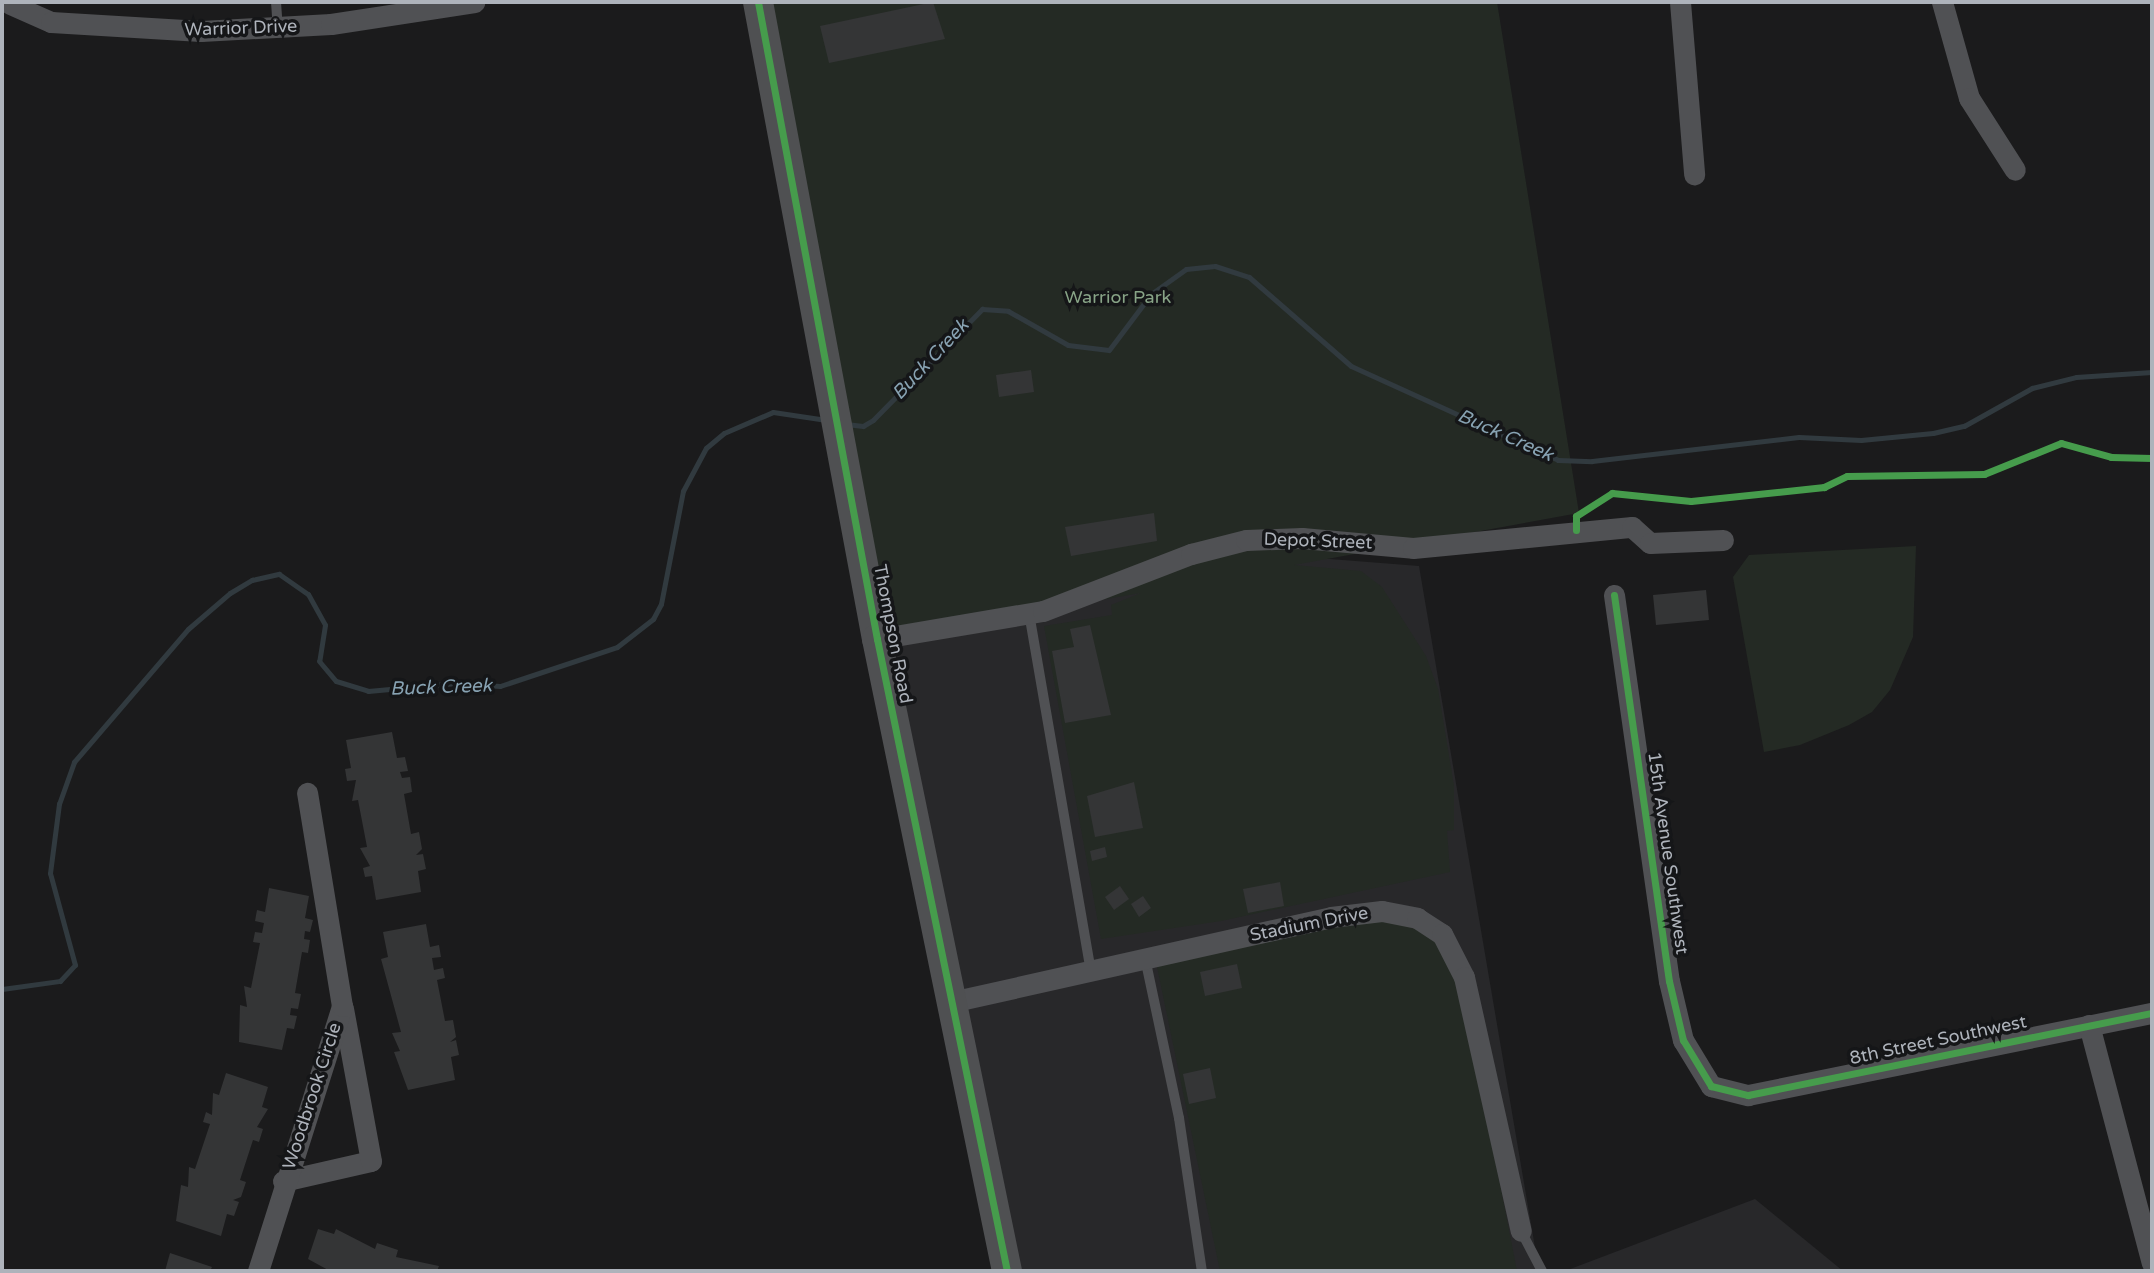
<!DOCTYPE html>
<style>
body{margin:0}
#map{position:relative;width:2154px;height:1273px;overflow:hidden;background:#1b1b1c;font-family:"Varela Round",sans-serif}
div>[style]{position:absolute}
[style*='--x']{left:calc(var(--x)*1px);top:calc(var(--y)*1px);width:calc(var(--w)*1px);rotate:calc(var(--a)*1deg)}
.built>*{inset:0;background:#28282a}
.green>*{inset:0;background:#242a24}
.stream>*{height:5px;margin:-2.5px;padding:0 2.5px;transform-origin:2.5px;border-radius:2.5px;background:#313a3f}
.building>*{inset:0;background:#343536}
.lane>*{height:10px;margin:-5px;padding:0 5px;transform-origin:5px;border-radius:5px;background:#505154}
.street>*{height:21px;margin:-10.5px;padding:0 10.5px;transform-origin:10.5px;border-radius:10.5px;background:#505154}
.secondary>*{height:30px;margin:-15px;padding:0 15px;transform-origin:15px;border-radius:15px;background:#4f5052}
.cycleway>*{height:7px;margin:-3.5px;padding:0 3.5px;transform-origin:3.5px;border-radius:3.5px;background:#469c4c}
span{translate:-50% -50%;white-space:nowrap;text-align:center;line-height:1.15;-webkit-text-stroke:7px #151618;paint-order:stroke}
.street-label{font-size:18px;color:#aeb3bb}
.park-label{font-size:18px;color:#88a487}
.water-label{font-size:19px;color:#88a3b3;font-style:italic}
.frame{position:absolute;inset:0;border:4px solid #aeb3bb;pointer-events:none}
</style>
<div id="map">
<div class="built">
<div style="clip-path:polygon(1279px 555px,1419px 566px,1539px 1271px,1007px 1271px,877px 639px)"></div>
<div style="clip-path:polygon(1755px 1199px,1843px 1271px,1565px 1271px)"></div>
</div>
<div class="green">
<div style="clip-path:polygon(769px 2px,1497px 2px,1579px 513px,1294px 565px,1361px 571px,1382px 587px,1426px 656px,1438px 689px,1454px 786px,1454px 830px,1447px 831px,1450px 872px,1221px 921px,1101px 939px,1044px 626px,1112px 615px,1111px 605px,1141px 593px,877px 639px)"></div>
<div style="clip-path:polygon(1916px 546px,1913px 637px,1890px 690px,1872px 712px,1849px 725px,1800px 745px,1764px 752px,1733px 577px,1749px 555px)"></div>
<div style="clip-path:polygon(1402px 918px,1437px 940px,1462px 989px,1517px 1271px,1220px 1271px,1156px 962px,1369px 919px)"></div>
</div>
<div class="stream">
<div style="--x:846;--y:424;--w:17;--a:7"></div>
<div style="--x:863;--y:426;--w:12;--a:-31"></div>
<div style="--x:873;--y:420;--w:156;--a:-45.5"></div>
<div style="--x:982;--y:309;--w:26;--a:4"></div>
<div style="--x:1008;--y:311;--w:69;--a:29.5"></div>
<div style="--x:1068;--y:345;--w:41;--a:7"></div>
<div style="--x:1109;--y:350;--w:70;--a:-53.1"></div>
<div style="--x:1151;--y:294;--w:43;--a:-35.5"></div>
<div style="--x:1186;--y:269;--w:29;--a:-6"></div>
<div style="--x:1215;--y:266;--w:36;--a:18"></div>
<div style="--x:1249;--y:277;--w:135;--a:41.1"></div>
<div style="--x:1351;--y:366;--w:227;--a:24.4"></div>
<div style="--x:1558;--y:460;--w:34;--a:2"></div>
<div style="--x:1592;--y:461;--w:208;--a:-6.6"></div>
<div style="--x:1799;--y:437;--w:62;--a:2.8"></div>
<div style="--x:1861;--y:440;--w:72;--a:-5.6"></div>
<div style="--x:1933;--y:433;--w:32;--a:-13"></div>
<div style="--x:1964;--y:426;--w:78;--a:-29.2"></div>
<div style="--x:2032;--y:388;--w:45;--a:-14"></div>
<div style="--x:2076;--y:377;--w:76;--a:-3.8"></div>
<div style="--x:2;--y:989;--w:59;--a:-7.9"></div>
<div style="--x:60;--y:981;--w:22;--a:-47"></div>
<div style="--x:75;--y:965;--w:95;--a:-105.2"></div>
<div style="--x:50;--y:873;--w:70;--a:-82.6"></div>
<div style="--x:59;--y:804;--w:45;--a:-70.3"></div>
<div style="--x:74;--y:762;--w:175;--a:-49.4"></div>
<div style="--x:188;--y:629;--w:55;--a:-40.6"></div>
<div style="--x:230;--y:593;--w:26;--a:-31"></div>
<div style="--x:252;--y:580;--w:28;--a:-13"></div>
<div style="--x:279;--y:574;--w:35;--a:35"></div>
<div style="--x:308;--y:594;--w:35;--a:61"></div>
<div style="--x:325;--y:625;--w:36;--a:99"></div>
<div style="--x:319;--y:661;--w:26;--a:50"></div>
<div style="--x:336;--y:681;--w:34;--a:17"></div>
<div style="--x:368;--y:691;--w:88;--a:-5.2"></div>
<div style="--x:456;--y:683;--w:44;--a:3.9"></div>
<div style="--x:500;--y:686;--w:123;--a:-18.4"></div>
<div style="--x:617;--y:647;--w:46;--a:-37.9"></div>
<div style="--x:653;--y:619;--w:17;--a:-62"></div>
<div style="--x:661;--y:604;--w:115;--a:-79"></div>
<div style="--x:683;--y:491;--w:49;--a:-61.9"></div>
<div style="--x:706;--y:448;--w:23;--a:-40"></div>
<div style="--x:724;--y:433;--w:53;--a:-23.2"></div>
<div style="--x:773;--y:412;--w:54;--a:8.6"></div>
</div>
<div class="building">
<div style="clip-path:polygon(933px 2px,945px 39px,829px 63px,820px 26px)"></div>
<div style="clip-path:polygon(1031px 370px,1034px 392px,999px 397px,996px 375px)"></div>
<div style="clip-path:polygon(1154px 513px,1157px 541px,1071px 556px,1065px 527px)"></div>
<div style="clip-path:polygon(1706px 590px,1709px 620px,1656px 625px,1653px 595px)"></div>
<div style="clip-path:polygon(1090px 625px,1111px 715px,1065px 723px,1052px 651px,1074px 647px,1070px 629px)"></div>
<div style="clip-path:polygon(392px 732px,397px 758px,405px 757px,408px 771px,400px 772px,402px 778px,410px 777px,412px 792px,404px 794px,411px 834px,419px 832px,422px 849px,416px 855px,423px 854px,426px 869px,418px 871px,421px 892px,376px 900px,372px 876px,365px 877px,363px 868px,370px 866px,360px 848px,367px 847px,358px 800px,352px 801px,356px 780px,347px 781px,345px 769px,351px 768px,346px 740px)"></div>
<div style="clip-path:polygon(1134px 782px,1143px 828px,1095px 837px,1087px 796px)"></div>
<div style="clip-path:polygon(1105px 847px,1107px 857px,1092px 861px,1090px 851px)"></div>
<div style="clip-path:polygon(1280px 882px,1284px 906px,1248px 913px,1243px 889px)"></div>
<div style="clip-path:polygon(1120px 886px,1129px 899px,1114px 910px,1105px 897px)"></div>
<div style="clip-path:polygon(269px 888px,309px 896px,305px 918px,313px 920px,310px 932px,305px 931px,304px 939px,310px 940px,308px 953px,302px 952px,295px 993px,301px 994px,298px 1009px,291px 1008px,290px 1015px,297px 1016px,294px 1029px,287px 1028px,282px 1050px,239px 1042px,240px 1005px,247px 1007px,244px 986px,251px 988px,260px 943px,253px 942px,255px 932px,262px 933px,264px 923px,255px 921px,257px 910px,265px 912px)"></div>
<div style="clip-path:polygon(1143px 896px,1151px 908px,1139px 917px,1131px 904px)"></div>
<div style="clip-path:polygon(426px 924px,430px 947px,439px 945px,441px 957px,432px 958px,434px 970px,443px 968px,445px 978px,437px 980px,445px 1021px,453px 1020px,456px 1037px,450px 1042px,456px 1040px,459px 1055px,451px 1057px,455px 1080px,408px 1090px,394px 1052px,400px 1051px,392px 1033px,401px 1032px,381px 959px,388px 957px,383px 932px)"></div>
<div style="clip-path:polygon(1237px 964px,1242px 988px,1205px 996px,1200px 972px)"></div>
<div style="clip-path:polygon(1210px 1068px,1216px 1098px,1189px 1104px,1183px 1074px)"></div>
<div style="clip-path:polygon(226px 1073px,268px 1087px,262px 1107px,268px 1109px,257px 1127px,263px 1129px,259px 1142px,253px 1140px,240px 1180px,246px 1182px,241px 1197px,233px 1200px,239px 1202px,234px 1216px,227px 1214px,221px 1236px,176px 1221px,181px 1185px,188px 1187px,189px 1167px,195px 1169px,210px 1124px,203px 1122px,206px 1112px,212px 1115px,213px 1093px,219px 1095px)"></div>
<div style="clip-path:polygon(318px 1229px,334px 1234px,336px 1229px,375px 1249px,377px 1243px,398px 1250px,396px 1257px,439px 1266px,437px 1271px,330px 1271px,308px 1259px)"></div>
<div style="clip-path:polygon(170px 1253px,212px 1267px,210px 1271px,165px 1271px)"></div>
</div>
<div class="lane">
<div style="--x:276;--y:2;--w:27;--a:86"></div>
<div style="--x:1029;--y:613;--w:363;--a:80.2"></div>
<div style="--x:1145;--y:958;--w:164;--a:78"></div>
<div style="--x:1179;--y:1118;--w:155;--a:81.5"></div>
<div style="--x:1521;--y:1231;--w:45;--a:62.3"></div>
</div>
<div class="street">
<div style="--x:1680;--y:2;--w:173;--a:85.3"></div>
<div style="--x:1942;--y:2;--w:100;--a:74.3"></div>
<div style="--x:1969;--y:98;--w:85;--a:57.4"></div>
<div style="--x:10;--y:4;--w:45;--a:23.7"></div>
<div style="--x:51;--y:22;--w:150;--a:3.4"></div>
<div style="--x:201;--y:31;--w:130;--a:-3.1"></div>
<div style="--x:331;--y:24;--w:145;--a:-8.7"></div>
<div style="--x:1614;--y:595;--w:390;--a:81.9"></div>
<div style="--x:1669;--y:981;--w:61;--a:76.7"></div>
<div style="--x:1683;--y:1040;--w:54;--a:58.7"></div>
<div style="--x:1711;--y:1086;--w:38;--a:14"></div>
<div style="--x:1748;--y:1095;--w:412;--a:-11.5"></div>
<div style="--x:877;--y:639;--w:168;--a:-9.6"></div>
<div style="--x:1043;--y:611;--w:159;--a:-21.1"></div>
<div style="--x:1191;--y:554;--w:57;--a:-14.3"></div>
<div style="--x:1246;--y:540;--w:56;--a:-2"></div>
<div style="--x:1302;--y:538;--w:111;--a:5.1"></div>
<div style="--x:1413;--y:548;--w:220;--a:-5.5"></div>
<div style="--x:1632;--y:527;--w:24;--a:42"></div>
<div style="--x:1650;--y:543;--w:73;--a:-2.4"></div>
<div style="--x:951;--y:1002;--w:389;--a:-12.6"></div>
<div style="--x:1331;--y:917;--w:51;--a:-6.7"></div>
<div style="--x:1382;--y:911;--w:36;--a:11"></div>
<div style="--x:1417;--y:918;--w:30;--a:33"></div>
<div style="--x:1442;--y:934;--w:48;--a:62.9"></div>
<div style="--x:1464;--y:977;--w:260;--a:77.4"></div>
<div style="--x:2089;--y:1025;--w:246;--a:75.2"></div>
<div style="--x:283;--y:1181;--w:90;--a:-12.8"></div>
<div style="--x:371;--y:1161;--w:156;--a:-100.4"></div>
<div style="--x:258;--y:1271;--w:278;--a:-72.4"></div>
<div style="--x:342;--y:1006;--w:216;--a:-99.3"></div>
</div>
<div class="secondary">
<div style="--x:758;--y:2;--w:648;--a:79.42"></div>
<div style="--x:877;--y:639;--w:645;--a:78.38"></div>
</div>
<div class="cycleway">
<div style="--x:758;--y:2;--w:648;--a:79.42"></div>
<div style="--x:877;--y:639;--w:645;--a:78.38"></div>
<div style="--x:1576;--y:530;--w:14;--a:-90"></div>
<div style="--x:1576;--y:516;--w:43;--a:-32.6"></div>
<div style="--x:1612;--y:493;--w:79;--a:5.8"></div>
<div style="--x:1691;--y:501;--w:134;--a:-6"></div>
<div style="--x:1824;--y:487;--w:25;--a:-26"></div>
<div style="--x:1847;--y:476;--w:137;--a:-0.8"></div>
<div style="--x:1984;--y:474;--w:83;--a:-21.9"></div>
<div style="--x:2061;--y:443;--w:52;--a:15.6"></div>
<div style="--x:2111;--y:457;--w:41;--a:1.4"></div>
<div style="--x:1614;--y:595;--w:390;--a:81.9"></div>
<div style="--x:1669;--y:981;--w:61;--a:76.7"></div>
<div style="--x:1683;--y:1040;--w:54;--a:58.7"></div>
<div style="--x:1711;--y:1086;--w:38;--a:14"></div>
<div style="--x:1748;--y:1095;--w:412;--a:-11.5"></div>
</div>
<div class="street-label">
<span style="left:241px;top:28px;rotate:-2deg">Warrior Drive</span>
<span style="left:1318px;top:541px;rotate:2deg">Depot Street</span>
<span style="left:893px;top:634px;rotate:79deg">Thompson Road</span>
<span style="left:1668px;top:853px;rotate:82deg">15th Avenue Southwest</span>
<span style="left:1309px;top:924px;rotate:-11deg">Stadium Drive</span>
<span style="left:1938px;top:1040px;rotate:-12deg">8th Street Southwest</span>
<span style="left:312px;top:1096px;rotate:-72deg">Woodbrook Circle</span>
</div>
<div class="park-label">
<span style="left:1118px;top:297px">Warrior Park</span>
</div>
<div class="water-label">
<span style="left:931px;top:360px;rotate:-47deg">Buck Creek</span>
<span style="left:1505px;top:436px;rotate:24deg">Buck Creek</span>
<span style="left:441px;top:688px;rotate:-2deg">Buck Creek</span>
</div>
<div class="frame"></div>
</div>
